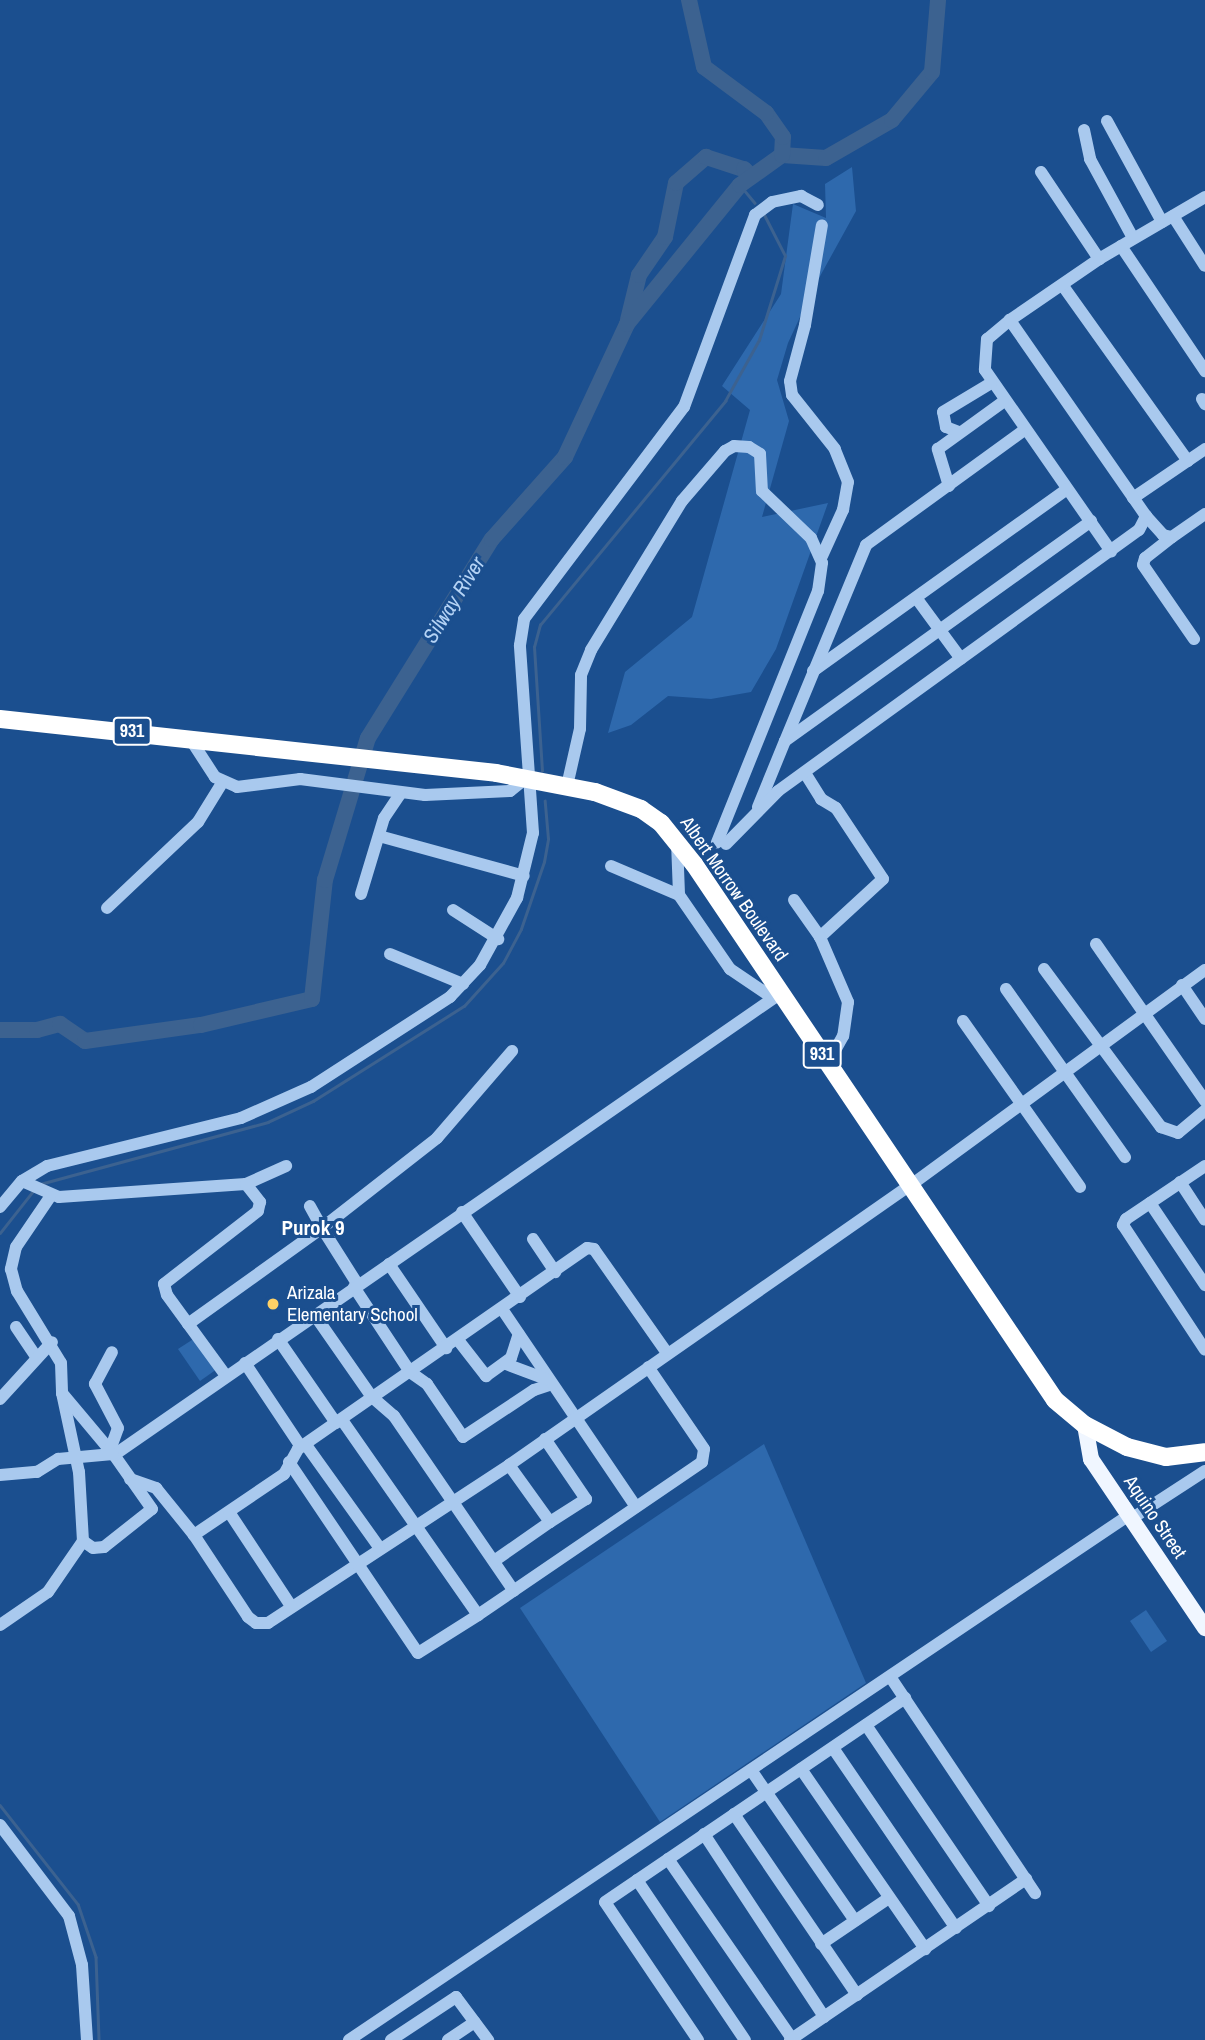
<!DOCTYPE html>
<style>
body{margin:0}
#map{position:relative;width:1205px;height:2040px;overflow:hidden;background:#1b4f8f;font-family:"Archivo Narrow",sans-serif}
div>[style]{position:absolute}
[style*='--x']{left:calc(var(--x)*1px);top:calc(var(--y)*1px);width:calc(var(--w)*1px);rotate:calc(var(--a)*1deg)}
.green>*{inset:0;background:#2e69ad}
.stream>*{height:2.5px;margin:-1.25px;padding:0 1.25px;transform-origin:1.25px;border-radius:1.25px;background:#3c6290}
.river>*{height:16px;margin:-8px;padding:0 8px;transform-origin:8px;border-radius:8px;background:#3c6290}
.minor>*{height:12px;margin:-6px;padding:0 6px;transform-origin:6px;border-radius:6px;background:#a9c9ee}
.major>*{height:16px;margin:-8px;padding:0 8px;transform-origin:8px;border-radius:8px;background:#f0f6ff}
.highway>*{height:18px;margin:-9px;padding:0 9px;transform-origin:9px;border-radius:9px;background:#fff}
.dots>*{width:19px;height:19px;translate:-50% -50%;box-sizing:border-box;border:4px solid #1b4f8f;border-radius:50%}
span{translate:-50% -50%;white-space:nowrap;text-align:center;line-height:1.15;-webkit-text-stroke:6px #1b4f8f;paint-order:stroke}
.shield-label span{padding:2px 5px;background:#1b4f8f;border:2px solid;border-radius:5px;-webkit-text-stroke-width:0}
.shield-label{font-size:18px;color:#fff;font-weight:700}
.street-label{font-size:19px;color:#fff}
.poi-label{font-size:19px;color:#fff}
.left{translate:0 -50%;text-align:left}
.water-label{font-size:21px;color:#b5d3f5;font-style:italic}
.neighbourhood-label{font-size:21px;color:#fff;font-weight:700}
</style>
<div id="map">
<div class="green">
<div style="clip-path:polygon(852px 167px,856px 211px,813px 289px,788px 343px,777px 380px,789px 421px,762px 517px,828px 503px,776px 649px,751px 692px,711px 699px,668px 696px,631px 725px,608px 733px,625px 672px,692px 617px,750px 410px,722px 386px,781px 294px,793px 204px,826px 218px,825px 184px)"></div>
<div style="clip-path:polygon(195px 1338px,217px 1369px,200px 1381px,178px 1349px)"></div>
<div style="clip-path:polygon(764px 1444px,866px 1683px,660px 1822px,520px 1608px)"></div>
<div style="clip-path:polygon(1146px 1610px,1167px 1641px,1151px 1652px,1130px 1621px)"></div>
</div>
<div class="stream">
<div style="--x:740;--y:185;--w:23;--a:50"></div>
<div style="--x:542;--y:771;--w:124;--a:-93.7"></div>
<div style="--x:534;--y:647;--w:23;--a:-75"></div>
<div style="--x:540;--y:625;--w:291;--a:-50.4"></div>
<div style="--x:725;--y:401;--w:70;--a:-60.9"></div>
<div style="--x:759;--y:340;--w:88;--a:-72.8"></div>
<div style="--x:785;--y:256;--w:46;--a:-117.1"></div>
<div style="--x:40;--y:1184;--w:236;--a:-15.2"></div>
<div style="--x:268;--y:1122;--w:50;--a:-25"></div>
<div style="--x:313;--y:1101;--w:178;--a:-32.2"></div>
<div style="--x:464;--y:1006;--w:58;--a:-47.8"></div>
<div style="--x:503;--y:963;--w:38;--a:-62"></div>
<div style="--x:521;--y:929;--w:71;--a:-71.1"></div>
<div style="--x:544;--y:862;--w:23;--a:-80"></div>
<div style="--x:548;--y:839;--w:38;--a:-95"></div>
<div style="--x:0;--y:1233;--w:53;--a:-51.8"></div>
<div style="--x:0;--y:1805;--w:126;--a:51.8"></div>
<div style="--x:78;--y:1904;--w:56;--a:71.2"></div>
<div style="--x:96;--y:1957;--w:83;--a:87.9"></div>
</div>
<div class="river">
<div style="--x:782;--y:155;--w:44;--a:3.9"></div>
<div style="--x:826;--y:158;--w:76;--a:-29.9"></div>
<div style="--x:892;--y:120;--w:62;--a:-50.2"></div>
<div style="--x:932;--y:72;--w:72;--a:-85.2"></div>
<div style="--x:628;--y:320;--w:46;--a:-76.3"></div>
<div style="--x:639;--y:275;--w:46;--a:-55.6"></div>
<div style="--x:665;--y:237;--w:55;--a:-78.5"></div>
<div style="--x:676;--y:183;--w:40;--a:-41"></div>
<div style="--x:706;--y:157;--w:40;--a:18"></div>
<div style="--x:744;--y:169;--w:8;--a:45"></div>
<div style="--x:0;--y:1030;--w:37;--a:0"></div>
<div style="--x:37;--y:1030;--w:24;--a:-15"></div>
<div style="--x:60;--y:1024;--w:30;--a:34"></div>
<div style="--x:85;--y:1041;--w:117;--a:-7.9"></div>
<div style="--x:201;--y:1025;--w:114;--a:-13.2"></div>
<div style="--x:312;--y:999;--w:120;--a:-83.8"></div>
<div style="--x:325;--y:880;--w:148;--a:-73.2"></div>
<div style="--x:368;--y:738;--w:234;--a:-58.1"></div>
<div style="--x:492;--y:539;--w:110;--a:-48.3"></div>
<div style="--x:565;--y:457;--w:147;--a:-65"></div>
<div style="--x:627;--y:324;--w:179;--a:-50.9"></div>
<div style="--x:740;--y:185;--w:52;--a:-35.5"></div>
<div style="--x:782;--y:155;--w:18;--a:-87"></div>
<div style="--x:783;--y:137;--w:29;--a:-125"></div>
<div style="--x:766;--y:113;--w:77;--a:-143.4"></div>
<div style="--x:704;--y:67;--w:69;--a:-102.6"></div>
</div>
<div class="minor">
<div style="--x:1107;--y:121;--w:115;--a:61.4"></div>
<div style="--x:1084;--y:130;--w:30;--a:78"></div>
<div style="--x:1090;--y:159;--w:90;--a:61.4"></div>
<div style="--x:1041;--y:172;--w:105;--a:56.3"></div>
<div style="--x:1173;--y:216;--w:59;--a:57.4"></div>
<div style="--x:1121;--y:246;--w:151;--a:56.1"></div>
<div style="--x:1063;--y:286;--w:215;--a:54.5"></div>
<div style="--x:1010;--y:320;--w:30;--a:140"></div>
<div style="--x:987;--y:339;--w:31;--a:94"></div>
<div style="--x:985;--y:370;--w:221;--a:55.2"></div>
<div style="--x:1202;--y:399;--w:6;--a:59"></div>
<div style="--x:959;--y:432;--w:14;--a:-159"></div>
<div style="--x:946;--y:427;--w:15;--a:-101"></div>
<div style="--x:943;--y:412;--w:56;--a:-31.1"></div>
<div style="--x:949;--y:486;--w:39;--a:-107"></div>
<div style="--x:938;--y:449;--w:80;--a:-35.9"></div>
<div style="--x:1133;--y:498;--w:87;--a:-34.2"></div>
<div style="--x:1146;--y:516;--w:25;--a:48"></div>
<div style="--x:1163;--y:535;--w:9;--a:13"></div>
<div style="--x:1172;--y:537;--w:40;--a:-34.9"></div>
<div style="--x:1172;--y:537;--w:34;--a:142"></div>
<div style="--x:1145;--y:558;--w:7;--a:106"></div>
<div style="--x:1143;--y:565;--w:90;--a:55.4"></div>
<div style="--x:822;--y:556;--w:51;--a:-65.5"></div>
<div style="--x:843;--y:510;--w:28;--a:-80"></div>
<div style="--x:848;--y:482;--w:35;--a:-112"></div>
<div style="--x:835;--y:449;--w:69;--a:-128.5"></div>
<div style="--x:792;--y:395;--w:14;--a:-98"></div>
<div style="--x:790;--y:381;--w:58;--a:-75"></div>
<div style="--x:805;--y:325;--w:101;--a:-80.4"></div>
<div style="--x:917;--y:599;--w:74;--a:53.7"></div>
<div style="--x:813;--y:671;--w:312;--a:-35.6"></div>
<div style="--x:189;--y:737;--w:48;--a:57"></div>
<div style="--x:215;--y:777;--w:24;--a:24"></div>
<div style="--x:237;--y:787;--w:64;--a:-7.2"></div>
<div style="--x:300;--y:779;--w:126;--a:7.3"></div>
<div style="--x:425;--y:795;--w:85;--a:-2.7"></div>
<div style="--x:510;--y:791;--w:19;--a:-39"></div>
<div style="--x:785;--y:741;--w:212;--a:-67.5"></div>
<div style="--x:866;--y:545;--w:195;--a:-36"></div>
<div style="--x:805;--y:773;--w:31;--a:58"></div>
<div style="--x:821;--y:799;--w:17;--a:31"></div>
<div style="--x:836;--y:808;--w:85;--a:56.5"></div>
<div style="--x:883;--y:879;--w:86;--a:137.4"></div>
<div style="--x:567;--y:786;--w:58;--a:-77.2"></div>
<div style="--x:580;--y:729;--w:54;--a:-88.9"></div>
<div style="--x:581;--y:675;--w:27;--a:-68"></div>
<div style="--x:591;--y:650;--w:175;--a:-58.6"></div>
<div style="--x:682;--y:501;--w:66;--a:-49.3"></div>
<div style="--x:725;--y:451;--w:10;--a:-29"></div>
<div style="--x:734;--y:446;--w:15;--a:4"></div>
<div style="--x:749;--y:447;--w:13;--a:32"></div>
<div style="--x:760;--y:454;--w:37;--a:87"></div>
<div style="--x:762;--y:491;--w:68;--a:43.8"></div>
<div style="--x:811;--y:538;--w:27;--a:66"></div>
<div style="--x:822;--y:563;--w:28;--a:98"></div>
<div style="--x:818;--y:591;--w:271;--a:111.9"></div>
<div style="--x:758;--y:807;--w:71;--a:-67.8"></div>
<div style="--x:785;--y:741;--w:377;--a:-35.7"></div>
<div style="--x:379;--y:836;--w:150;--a:15.4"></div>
<div style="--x:677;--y:842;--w:53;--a:87.8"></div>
<div style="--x:679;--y:895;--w:90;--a:55.4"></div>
<div style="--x:730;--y:969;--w:52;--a:34"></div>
<div style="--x:726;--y:844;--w:74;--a:-45.5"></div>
<div style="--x:778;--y:791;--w:445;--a:-35.9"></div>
<div style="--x:1139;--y:530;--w:16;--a:-63"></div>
<div style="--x:1146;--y:516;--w:239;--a:-124.8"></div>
<div style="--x:1010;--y:320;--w:108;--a:-34.4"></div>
<div style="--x:1099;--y:259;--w:123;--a:-30.3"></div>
<div style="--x:611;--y:866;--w:74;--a:23.1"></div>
<div style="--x:361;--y:894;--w:79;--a:-73.2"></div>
<div style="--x:384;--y:818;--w:29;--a:-56"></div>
<div style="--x:794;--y:900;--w:45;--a:54.9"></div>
<div style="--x:820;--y:937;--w:71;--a:66.7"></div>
<div style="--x:848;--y:1002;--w:34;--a:98"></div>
<div style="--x:843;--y:1036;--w:31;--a:119"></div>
<div style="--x:107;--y:908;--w:125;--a:-43.4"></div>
<div style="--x:198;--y:822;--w:46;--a:-58.4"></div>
<div style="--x:453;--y:910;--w:54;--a:32.8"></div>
<div style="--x:1096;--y:944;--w:191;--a:55.2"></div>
<div style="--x:390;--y:954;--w:79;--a:22.3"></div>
<div style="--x:1044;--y:969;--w:197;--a:53.5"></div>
<div style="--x:1161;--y:1127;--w:18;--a:19"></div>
<div style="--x:1178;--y:1133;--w:35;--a:-40"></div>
<div style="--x:1182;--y:985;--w:41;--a:55.9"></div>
<div style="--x:1006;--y:989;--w:206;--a:54.7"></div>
<div style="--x:963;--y:1021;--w:203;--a:54.8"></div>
<div style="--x:1205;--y:1166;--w:95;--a:146.1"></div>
<div style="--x:1126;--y:1219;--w:7;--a:117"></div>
<div style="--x:1123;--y:1225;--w:149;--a:56.7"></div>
<div style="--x:22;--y:1181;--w:40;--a:23.4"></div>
<div style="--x:59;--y:1197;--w:187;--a:-4"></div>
<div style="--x:246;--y:1184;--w:23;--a:52"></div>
<div style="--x:260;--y:1202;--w:9;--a:103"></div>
<div style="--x:258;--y:1211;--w:119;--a:142.2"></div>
<div style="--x:164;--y:1284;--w:11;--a:75"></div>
<div style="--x:167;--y:1295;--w:100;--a:53.9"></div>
<div style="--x:1180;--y:1182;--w:45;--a:56.7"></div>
<div style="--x:246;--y:1184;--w:44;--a:-24.2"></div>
<div style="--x:50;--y:1197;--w:60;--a:124.2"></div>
<div style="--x:16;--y:1247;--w:23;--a:103"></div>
<div style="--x:11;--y:1269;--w:23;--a:75"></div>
<div style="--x:17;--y:1291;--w:84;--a:58.6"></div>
<div style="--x:61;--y:1363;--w:30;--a:88"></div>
<div style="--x:62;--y:1393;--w:81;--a:77.9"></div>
<div style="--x:79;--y:1472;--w:69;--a:86.7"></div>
<div style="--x:83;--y:1541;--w:12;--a:35"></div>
<div style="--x:93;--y:1548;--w:11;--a:-5"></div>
<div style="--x:104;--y:1547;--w:61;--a:-38.4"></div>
<div style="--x:152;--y:1509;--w:66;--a:-125.1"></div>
<div style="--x:1150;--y:1203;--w:99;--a:56.1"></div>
<div style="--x:0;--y:1207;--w:34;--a:-50"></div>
<div style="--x:22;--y:1181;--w:29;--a:-31"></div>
<div style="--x:47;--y:1166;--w:200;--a:-13.9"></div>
<div style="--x:241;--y:1118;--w:77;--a:-23.9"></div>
<div style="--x:311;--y:1087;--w:166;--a:-32.9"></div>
<div style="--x:450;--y:997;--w:44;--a:-46.8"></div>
<div style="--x:480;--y:965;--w:77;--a:-61.1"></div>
<div style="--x:517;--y:898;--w:67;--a:-76.2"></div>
<div style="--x:533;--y:833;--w:188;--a:-94"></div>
<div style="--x:520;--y:645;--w:26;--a:-81"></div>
<div style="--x:524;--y:619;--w:266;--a:-53"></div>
<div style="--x:684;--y:407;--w:205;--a:-69.7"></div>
<div style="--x:755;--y:215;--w:21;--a:-37"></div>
<div style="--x:772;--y:202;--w:30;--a:-12"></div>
<div style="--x:801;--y:196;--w:19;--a:28"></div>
<div style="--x:462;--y:1212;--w:103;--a:55.7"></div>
<div style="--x:533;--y:1239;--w:40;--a:56"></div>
<div style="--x:389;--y:1264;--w:102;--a:55.8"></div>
<div style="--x:358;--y:1285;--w:67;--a:-122.3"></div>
<div style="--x:322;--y:1228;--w:146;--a:-38"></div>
<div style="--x:437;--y:1138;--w:115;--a:-49.2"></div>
<div style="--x:354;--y:1287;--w:102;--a:56.6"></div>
<div style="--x:410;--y:1372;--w:21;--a:35"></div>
<div style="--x:427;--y:1384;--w:64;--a:55.8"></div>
<div style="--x:463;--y:1437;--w:85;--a:-33.5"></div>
<div style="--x:534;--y:1390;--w:19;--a:-18"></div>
<div style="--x:502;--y:1309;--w:239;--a:55.9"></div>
<div style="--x:314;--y:1314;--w:101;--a:55.1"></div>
<div style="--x:372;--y:1397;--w:29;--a:41"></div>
<div style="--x:394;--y:1416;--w:212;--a:55.6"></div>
<div style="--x:188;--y:1324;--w:165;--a:-35.6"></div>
<div style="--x:322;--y:1228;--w:25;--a:-119"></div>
<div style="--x:16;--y:1327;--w:37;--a:56"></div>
<div style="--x:278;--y:1339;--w:102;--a:55.4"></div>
<div style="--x:458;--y:1340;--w:46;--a:52.1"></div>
<div style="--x:486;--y:1376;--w:31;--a:-36"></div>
<div style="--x:511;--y:1358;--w:25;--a:-72"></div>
<div style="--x:667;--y:1353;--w:127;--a:-125.1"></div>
<div style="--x:594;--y:1249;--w:7;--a:-172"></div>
<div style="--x:587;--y:1248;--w:352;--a:145.2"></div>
<div style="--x:298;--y:1449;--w:29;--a:119"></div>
<div style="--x:284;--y:1474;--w:109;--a:145.9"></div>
<div style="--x:194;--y:1535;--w:98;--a:56.6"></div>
<div style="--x:248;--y:1617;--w:10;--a:37"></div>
<div style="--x:256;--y:1623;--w:12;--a:0"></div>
<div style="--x:268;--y:1623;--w:288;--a:-33.2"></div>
<div style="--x:509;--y:1465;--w:490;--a:-34.9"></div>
<div style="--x:911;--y:1185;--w:364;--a:-36.2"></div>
<div style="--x:245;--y:1363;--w:101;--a:56.3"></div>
<div style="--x:506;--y:1364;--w:43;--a:20.6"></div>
<div style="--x:62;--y:1393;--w:81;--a:50"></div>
<div style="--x:114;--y:1455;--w:811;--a:-34.71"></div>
<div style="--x:0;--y:1399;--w:77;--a:-47.6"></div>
<div style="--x:342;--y:1420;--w:238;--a:55.1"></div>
<div style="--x:478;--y:1615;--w:271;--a:-34.3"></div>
<div style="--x:702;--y:1462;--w:13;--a:-81"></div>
<div style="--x:704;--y:1449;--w:99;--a:-124.3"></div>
<div style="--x:545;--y:1439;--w:73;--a:55.7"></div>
<div style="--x:586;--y:1499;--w:43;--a:147.4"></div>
<div style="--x:306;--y:1445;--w:125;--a:54.4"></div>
<div style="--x:110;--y:1450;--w:23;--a:-70"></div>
<div style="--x:118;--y:1428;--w:50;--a:-117.6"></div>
<div style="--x:95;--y:1384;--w:36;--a:-62"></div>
<div style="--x:289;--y:1462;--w:230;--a:56"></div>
<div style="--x:418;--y:1653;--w:71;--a:-32.3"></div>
<div style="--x:0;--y:1475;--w:37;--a:-5"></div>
<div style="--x:37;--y:1472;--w:25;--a:-32"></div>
<div style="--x:58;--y:1459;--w:55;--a:-5.2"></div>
<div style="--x:130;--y:1479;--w:28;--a:19"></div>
<div style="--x:156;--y:1488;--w:60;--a:51"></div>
<div style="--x:229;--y:1512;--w:113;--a:56.6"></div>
<div style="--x:1131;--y:1519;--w:88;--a:-33"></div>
<div style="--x:494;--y:1561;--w:68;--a:-34.9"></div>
<div style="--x:550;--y:1522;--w:70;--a:-125.7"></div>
<div style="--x:0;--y:1625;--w:58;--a:-34.5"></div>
<div style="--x:48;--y:1592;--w:62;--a:-55.5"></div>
<div style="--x:891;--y:1678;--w:259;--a:56.2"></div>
<div style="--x:866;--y:1725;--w:219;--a:55.8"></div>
<div style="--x:833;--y:1748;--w:218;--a:55.7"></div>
<div style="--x:801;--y:1769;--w:219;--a:55.4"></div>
<div style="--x:751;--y:1770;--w:183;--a:55.4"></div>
<div style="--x:734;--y:1814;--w:219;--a:55.8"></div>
<div style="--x:0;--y:1825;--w:114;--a:52.8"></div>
<div style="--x:69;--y:1916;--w:51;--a:75.1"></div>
<div style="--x:82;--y:1965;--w:75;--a:86.2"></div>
<div style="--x:704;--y:1834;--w:219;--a:56.7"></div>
<div style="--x:668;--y:1859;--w:219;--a:55.4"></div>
<div style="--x:637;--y:1880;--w:193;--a:56"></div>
<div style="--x:821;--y:1944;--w:82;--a:-34.1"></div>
<div style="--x:349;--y:2040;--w:940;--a:-33.94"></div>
<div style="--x:391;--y:2040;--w:78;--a:-33.5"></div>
<div style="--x:456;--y:1997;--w:54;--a:53.3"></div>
<div style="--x:448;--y:2040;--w:32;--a:-34"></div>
<div style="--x:698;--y:2040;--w:166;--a:-124"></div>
<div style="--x:605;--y:1902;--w:363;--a:-34.2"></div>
<div style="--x:790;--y:2040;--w:286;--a:-34.3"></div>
</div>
<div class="major">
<div style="--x:1085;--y:1425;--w:35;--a:80"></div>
<div style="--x:1091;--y:1459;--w:204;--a:56"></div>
</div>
<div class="highway">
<div style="--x:0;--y:719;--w:499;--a:6.2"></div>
<div style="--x:496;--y:773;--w:101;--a:10.9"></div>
<div style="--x:595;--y:792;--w:49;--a:20.3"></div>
<div style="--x:641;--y:809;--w:24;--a:35"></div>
<div style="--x:661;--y:823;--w:53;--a:51.2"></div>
<div style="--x:694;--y:864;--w:646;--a:56.04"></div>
<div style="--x:1055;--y:1400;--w:39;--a:40"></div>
<div style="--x:1085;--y:1425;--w:47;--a:27.6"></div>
<div style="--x:1127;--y:1447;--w:40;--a:14.4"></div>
<div style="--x:1166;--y:1457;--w:39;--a:-7"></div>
</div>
<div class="dots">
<div style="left:273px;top:1304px;background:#ffd166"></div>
</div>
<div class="shield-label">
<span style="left:132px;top:731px">931</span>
<span style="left:822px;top:1054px">931</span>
</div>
<div class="street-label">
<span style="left:734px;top:889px;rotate:55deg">Albert Morrow Boulevard</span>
<span style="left:1155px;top:1517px;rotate:56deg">Aquino Street</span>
</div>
<div class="poi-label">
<span class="left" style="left:287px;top:1304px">Arizala<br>Elementary School</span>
</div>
<div class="water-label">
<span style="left:454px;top:600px;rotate:-58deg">Silway River</span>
</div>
<div class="neighbourhood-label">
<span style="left:313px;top:1228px">Purok 9</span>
</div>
</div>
